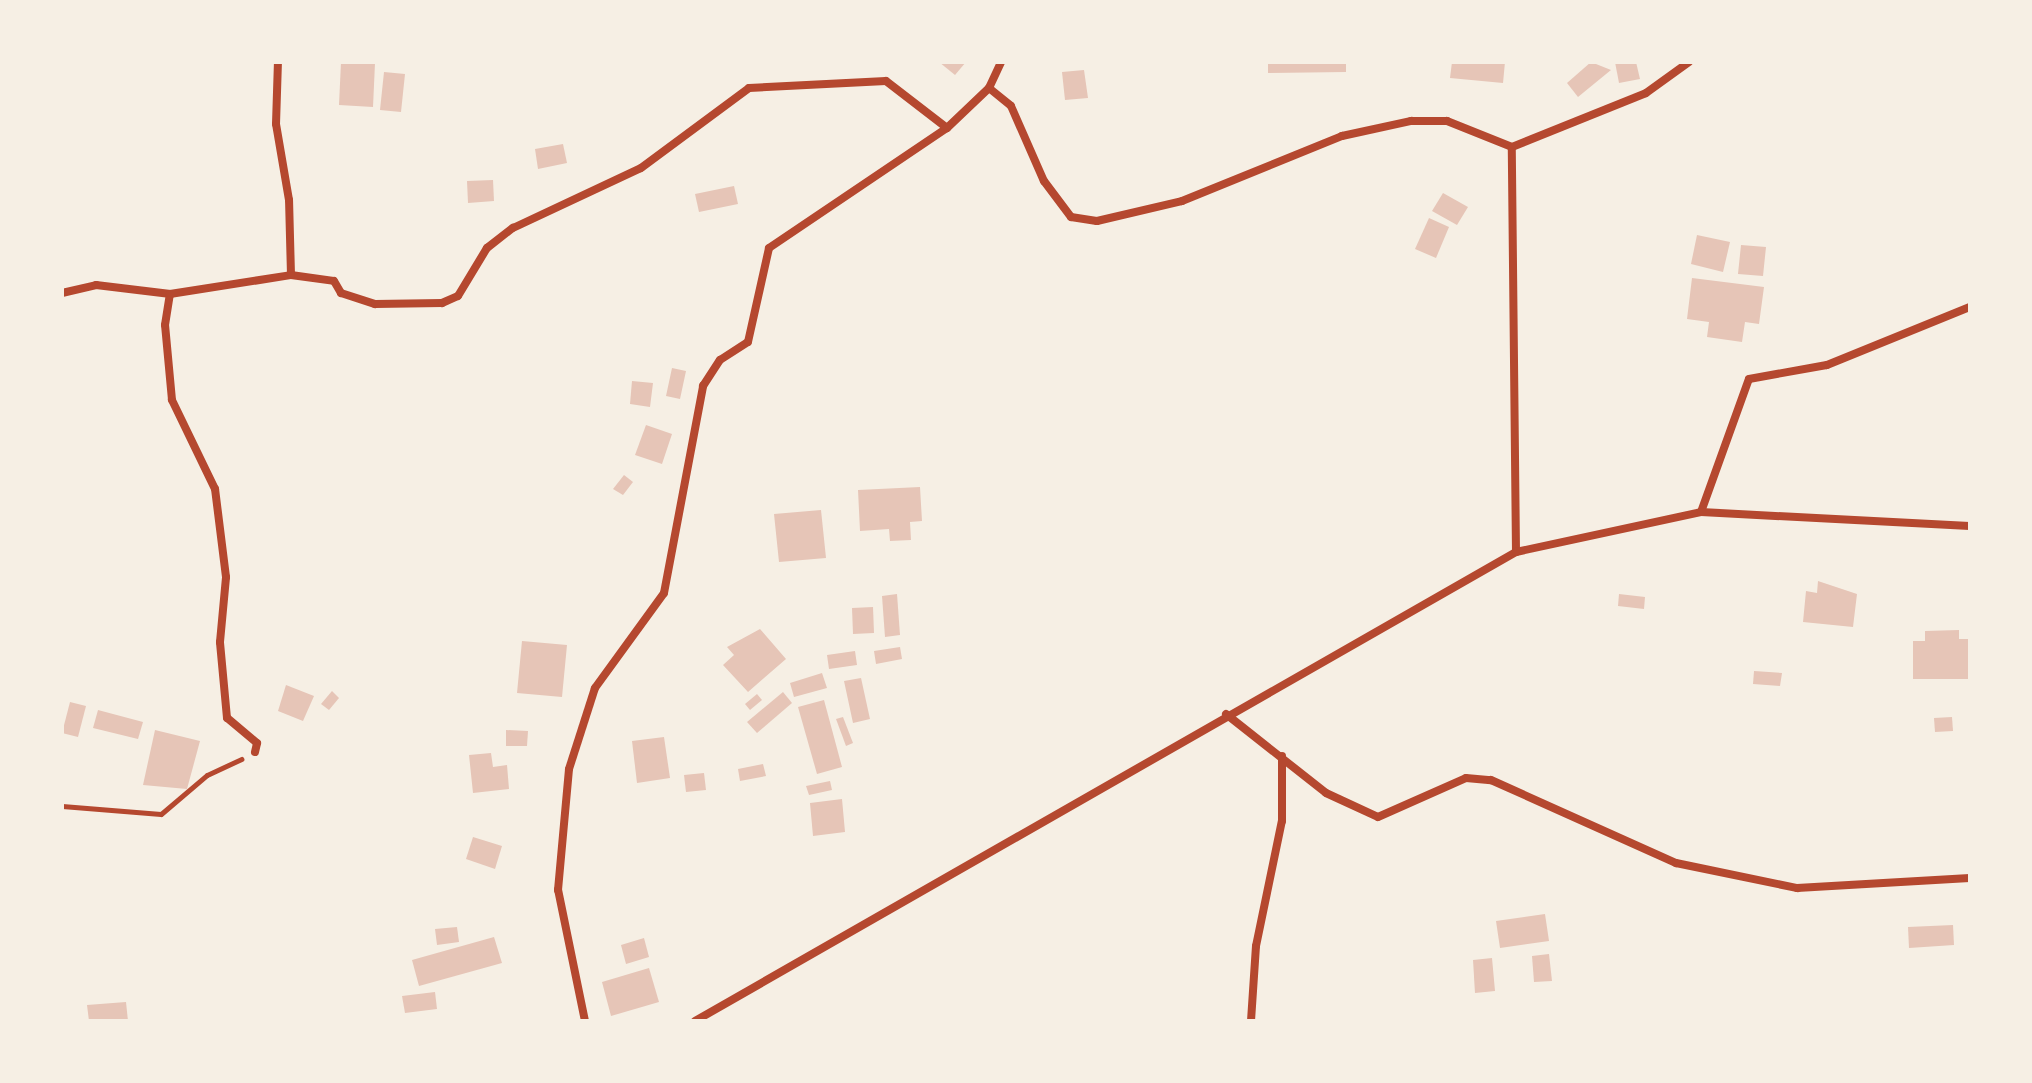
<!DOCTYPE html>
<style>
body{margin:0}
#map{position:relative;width:2032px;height:1083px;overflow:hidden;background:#f6efe4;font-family:"Playfair Display",serif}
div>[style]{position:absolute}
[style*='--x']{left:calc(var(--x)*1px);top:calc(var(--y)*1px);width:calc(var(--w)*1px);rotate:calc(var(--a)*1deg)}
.building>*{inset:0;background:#e6c5b7}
.path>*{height:5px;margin:-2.5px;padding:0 2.5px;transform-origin:2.5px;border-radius:2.5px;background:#b5482f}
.minor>*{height:8px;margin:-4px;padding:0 4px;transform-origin:4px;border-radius:4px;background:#b5482f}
span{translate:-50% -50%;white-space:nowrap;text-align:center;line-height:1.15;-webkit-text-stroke:6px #f6efe4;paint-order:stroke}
.frame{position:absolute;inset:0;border:64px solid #f6efe4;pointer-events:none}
</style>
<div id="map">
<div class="building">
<div style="clip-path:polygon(341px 62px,375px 63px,373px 107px,339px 105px)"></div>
<div style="clip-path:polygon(939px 62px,966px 62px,955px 75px)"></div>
<div style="clip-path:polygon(1268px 62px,1346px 62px,1346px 72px,1268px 73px)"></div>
<div style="clip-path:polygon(1452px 62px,1505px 62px,1503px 83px,1450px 78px)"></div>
<div style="clip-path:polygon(1591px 62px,1611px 70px,1578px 97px,1567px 83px)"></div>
<div style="clip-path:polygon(1615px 62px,1636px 62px,1640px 79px,1619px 83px)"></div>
<div style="clip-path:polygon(1084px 70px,1088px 98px,1065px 100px,1062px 72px)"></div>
<div style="clip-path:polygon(384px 72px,405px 74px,401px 112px,380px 110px)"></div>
<div style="clip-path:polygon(563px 144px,567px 163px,538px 169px,535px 149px)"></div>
<div style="clip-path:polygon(493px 180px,494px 201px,468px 203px,467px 181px)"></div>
<div style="clip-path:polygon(734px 186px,738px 204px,699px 212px,695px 194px)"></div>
<div style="clip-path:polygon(1443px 193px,1468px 207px,1457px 225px,1432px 211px)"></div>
<div style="clip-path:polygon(1429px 218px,1449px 227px,1436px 258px,1415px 249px)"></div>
<div style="clip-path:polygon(1697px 235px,1730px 242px,1723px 272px,1691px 264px)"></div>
<div style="clip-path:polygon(1741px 245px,1766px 247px,1763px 276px,1738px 274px)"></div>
<div style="clip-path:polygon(1692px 278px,1764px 287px,1759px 324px,1745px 322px,1742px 342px,1707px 337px,1709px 322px,1687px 319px)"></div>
<div style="clip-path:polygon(672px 368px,686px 371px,680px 399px,666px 396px)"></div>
<div style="clip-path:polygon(632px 381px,653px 383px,650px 407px,630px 404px)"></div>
<div style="clip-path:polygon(646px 425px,672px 434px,662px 464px,635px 455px)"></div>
<div style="clip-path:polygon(624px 475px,633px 482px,623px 495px,613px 489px)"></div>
<div style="clip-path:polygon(920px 487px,922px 521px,910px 522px,911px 540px,890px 541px,889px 529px,860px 531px,858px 490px)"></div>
<div style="clip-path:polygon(821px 510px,826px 558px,779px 562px,774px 514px)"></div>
<div style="clip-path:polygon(1818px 581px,1857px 594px,1853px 627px,1803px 622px,1806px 591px,1817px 593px)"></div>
<div style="clip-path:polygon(897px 594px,900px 635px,885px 637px,882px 596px)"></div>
<div style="clip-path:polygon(1619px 594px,1645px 597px,1644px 609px,1618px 606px)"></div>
<div style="clip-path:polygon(873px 607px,874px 633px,853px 634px,852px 608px)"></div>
<div style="clip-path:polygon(760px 629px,786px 659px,748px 692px,723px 665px,734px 655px,727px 647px)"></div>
<div style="clip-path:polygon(1959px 630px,1959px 639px,1970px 639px,1970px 679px,1913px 679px,1913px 641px,1925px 641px,1925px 631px)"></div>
<div style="clip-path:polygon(522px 641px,567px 645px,562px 697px,517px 693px)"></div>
<div style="clip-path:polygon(900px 647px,902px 659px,876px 664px,874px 651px)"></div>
<div style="clip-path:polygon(855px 651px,857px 665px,829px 669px,827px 655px)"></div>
<div style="clip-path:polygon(1754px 671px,1782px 673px,1780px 686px,1753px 684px)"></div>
<div style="clip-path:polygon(822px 673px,827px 688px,794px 697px,790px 683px)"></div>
<div style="clip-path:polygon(861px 678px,870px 719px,853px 723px,844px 681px)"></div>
<div style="clip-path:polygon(286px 685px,314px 696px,303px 721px,278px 711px)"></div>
<div style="clip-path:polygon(332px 691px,339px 698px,329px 710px,321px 704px)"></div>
<div style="clip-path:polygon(783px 692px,792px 703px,757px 733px,747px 722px)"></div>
<div style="clip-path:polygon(757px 694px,762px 700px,750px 710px,745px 704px)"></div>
<div style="clip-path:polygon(824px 700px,842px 767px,817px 774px,798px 707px)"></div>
<div style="clip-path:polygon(70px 702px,86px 706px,78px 737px,62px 733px)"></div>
<div style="clip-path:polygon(98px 710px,143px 722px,138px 739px,93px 728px)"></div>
<div style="clip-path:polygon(843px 717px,853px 743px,846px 746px,836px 719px)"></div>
<div style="clip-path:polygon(1952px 717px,1953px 731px,1935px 732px,1934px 718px)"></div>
<div style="clip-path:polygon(155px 730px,200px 741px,187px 789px,143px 785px)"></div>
<div style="clip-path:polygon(506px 730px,528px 731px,527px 746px,506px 746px)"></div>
<div style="clip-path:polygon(664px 737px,670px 778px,637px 783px,632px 741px)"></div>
<div style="clip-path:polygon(491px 753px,493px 767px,507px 765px,509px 789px,473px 793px,469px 755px)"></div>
<div style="clip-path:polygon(763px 764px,766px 776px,740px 781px,738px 769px)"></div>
<div style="clip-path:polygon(704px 773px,706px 790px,686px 792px,684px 775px)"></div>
<div style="clip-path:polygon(830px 781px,832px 790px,809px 795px,806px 786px)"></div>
<div style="clip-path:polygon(842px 799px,845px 832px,813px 836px,810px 803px)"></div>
<div style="clip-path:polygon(473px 837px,502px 846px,495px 869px,466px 859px)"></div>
<div style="clip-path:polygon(1545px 914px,1549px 941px,1500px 948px,1496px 921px)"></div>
<div style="clip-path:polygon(1953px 925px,1954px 945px,1909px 948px,1908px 927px)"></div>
<div style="clip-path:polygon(457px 927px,459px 942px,437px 945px,435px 929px)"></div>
<div style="clip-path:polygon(494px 937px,502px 963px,419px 986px,412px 960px)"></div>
<div style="clip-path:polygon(644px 938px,649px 957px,626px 964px,621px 945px)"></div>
<div style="clip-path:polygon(1549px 954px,1552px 981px,1534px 982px,1532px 956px)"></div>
<div style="clip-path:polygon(1492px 958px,1495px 991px,1475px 993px,1473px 960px)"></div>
<div style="clip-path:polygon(649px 968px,659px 1002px,611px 1016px,602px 982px)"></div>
<div style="clip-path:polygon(435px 992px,437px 1009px,405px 1013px,402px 996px)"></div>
<div style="clip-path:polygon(126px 1002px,128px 1021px,89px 1021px,87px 1005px)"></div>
</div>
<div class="path">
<div style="--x:62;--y:806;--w:99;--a:4.6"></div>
<div style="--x:161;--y:814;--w:60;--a:-40.3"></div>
<div style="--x:207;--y:775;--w:38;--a:-25"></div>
</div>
<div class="minor">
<div style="--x:989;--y:88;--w:28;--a:39"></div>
<div style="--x:1011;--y:106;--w:82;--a:66.3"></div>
<div style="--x:1044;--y:181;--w:45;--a:53.1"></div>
<div style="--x:1071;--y:217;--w:26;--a:9"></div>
<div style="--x:1097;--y:221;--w:87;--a:-13.2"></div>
<div style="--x:1182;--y:201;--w:173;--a:-22.1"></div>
<div style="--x:1342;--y:136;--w:71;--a:-12.3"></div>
<div style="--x:1411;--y:121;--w:36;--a:0"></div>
<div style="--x:1447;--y:121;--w:70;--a:21.8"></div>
<div style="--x:291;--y:275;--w:43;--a:7.9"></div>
<div style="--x:334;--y:281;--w:14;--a:60"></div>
<div style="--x:341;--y:293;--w:36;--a:18"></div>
<div style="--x:375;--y:304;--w:67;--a:-0.9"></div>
<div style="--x:442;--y:303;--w:17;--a:-24"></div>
<div style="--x:458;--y:296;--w:56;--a:-58.9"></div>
<div style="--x:487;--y:248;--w:33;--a:-38"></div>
<div style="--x:513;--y:228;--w:141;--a:-25.1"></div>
<div style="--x:641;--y:168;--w:134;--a:-36.5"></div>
<div style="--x:749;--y:88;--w:137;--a:-2.9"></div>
<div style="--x:886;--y:81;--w:77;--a:37.6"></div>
<div style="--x:62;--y:293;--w:35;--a:-13"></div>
<div style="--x:96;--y:285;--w:75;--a:6.9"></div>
<div style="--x:1701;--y:512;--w:141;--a:-70.2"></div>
<div style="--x:1749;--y:379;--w:79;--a:-10.2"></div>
<div style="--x:1827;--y:365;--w:154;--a:-22.1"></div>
<div style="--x:1516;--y:552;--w:405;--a:-90.6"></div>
<div style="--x:1512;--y:147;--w:144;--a:-21.9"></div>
<div style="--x:1646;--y:93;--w:53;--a:-35.8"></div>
<div style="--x:1226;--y:714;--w:127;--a:38.3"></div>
<div style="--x:1326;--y:793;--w:57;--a:24.8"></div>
<div style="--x:1378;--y:817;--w:96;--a:-23.9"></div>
<div style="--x:1466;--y:778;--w:25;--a:5"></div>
<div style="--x:1491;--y:780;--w:203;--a:24.2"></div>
<div style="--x:1676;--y:863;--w:124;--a:11.7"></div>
<div style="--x:1797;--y:888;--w:173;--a:-3.3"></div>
<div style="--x:255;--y:752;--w:9;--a:-77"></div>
<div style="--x:257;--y:743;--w:39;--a:-140"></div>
<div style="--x:227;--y:718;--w:76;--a:-95.3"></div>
<div style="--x:220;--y:642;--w:65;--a:-84.7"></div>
<div style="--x:226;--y:577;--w:89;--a:-97.1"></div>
<div style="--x:215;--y:489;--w:99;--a:-115.8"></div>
<div style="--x:172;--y:400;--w:75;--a:-95.3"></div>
<div style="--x:165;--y:325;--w:31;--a:-81"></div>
<div style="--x:170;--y:294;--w:122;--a:-8.9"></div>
<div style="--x:291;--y:275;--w:75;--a:-91.5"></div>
<div style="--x:289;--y:200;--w:77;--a:-99.7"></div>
<div style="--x:276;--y:124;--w:62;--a:-88.2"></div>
<div style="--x:585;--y:1021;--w:134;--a:-101.6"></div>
<div style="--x:558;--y:890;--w:121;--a:-84.8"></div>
<div style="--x:569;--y:769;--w:85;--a:-72.2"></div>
<div style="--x:595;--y:688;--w:117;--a:-54"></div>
<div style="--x:664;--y:593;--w:211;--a:-79.3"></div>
<div style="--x:703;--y:386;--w:31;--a:-57"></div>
<div style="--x:720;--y:360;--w:33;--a:-33"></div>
<div style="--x:748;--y:342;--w:96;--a:-77.4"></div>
<div style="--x:769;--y:248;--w:215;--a:-34"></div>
<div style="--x:947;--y:128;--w:58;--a:-43.6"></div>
<div style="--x:989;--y:88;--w:29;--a:-65"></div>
<div style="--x:695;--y:1021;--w:946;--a:-29.74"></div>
<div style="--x:1516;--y:552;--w:189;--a:-12.2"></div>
<div style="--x:1701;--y:512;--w:269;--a:3"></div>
<div style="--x:1251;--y:1021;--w:75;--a:-86.2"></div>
<div style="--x:1256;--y:946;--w:128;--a:-78.3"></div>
<div style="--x:1282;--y:821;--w:65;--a:-90"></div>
</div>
<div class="frame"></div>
</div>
